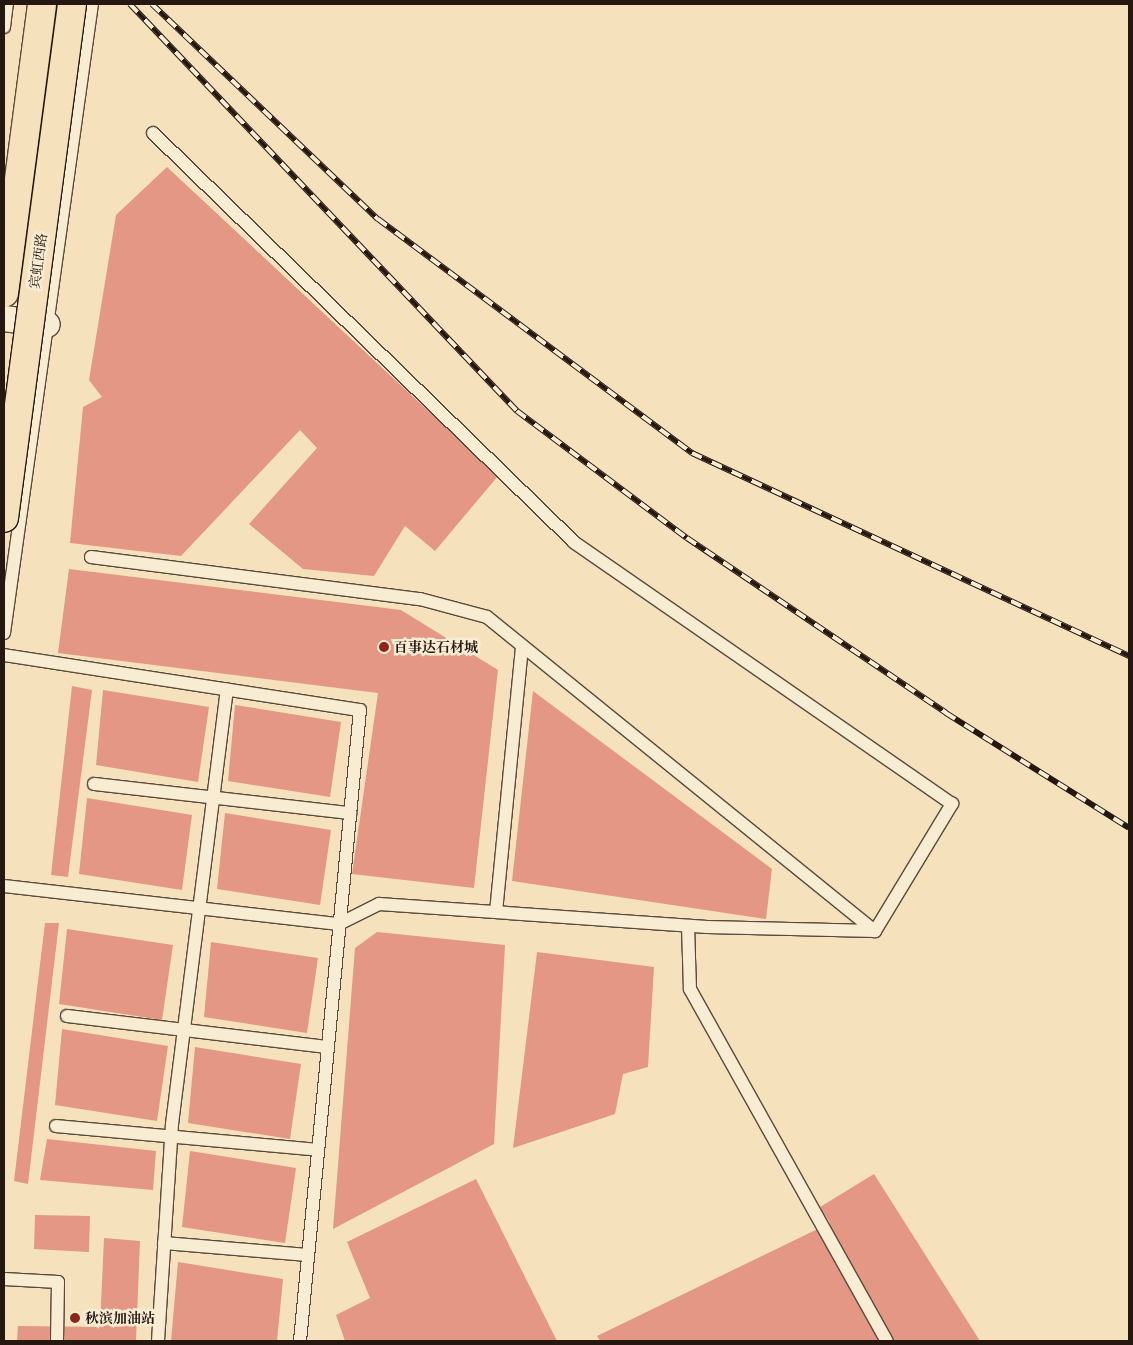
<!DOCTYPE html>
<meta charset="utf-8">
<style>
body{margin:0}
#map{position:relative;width:1133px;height:1345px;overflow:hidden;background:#f5e2bc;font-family:"Libre Caslon Text","Noto Serif SC",serif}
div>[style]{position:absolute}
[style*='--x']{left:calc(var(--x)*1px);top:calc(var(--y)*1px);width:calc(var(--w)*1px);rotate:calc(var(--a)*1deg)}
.building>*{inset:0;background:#e49784}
.roads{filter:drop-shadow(1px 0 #5a4a3b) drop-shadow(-1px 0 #5a4a3b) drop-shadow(0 1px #5a4a3b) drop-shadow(0 -1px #5a4a3b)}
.lane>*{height:12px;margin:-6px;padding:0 6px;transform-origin:6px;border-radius:6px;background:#f8ecd3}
.street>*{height:25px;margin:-12.5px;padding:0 12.5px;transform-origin:12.5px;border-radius:12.5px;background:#f8ecd3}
.primary>*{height:28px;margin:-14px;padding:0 14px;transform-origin:14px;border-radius:14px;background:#f5e2bc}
.rail>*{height:5.5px;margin-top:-2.75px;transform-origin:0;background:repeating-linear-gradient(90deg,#f8ecd3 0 11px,#261710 0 22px);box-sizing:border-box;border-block:1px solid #261710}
.bridges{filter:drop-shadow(1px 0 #261710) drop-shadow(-1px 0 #261710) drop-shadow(0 1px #261710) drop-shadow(0 -1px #261710)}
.primary-bridge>*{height:28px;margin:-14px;padding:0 14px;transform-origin:14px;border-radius:14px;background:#f5e2bc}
.dots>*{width:14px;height:14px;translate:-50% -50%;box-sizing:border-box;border:2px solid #f8ecd3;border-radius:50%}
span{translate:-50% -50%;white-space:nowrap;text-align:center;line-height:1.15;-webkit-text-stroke:5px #f8ecd3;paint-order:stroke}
.street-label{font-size:14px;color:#261710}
.poi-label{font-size:14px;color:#261710;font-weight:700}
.left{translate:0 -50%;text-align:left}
.frame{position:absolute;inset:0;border:5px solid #261710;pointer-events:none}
</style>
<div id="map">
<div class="building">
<div style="clip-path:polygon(167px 167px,498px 476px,435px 551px,405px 526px,374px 576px,303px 569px,249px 524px,317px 448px,300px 430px,181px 556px,70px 543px,83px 407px,102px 397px,89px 380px,116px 215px)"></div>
<div style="clip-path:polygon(69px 569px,401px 610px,498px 670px,474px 888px,352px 874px,378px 693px,58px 653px)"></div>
<div style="clip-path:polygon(72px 686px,92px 690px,68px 877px,51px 875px)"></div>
<div style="clip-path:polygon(103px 690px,209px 707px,198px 782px,96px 765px)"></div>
<div style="clip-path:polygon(533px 691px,772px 869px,766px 919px,512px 881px)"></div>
<div style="clip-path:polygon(235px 705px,341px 722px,330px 797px,228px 781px)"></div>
<div style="clip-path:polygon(87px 798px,192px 815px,182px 890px,79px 874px)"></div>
<div style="clip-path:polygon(225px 813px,331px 830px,320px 905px,217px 889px)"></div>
<div style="clip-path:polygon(45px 923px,59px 923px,28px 1184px,14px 1181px)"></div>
<div style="clip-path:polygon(67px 929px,173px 945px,162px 1020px,59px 1004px)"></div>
<div style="clip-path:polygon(377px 932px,505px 945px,494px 1144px,333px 1229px,355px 948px)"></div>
<div style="clip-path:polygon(211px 942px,318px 958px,307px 1033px,204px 1017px)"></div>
<div style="clip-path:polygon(537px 952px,654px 967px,648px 1067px,623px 1074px,615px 1114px,513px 1148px)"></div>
<div style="clip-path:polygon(62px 1029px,168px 1046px,157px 1121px,55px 1105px)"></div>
<div style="clip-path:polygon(195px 1047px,301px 1064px,290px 1139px,188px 1123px)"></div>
<div style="clip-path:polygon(47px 1139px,156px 1151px,153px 1190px,40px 1180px)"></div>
<div style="clip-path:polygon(190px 1151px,296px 1168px,285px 1243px,182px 1227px)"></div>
<div style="clip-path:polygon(874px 1174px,980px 1341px,600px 1341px,597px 1336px,830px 1223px,820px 1207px)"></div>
<div style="clip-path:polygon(476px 1179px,557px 1341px,345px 1341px,336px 1315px,370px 1298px,347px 1242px)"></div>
<div style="clip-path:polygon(35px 1215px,90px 1216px,89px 1252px,34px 1249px)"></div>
<div style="clip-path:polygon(104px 1238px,140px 1241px,136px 1341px,17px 1341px,18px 1326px,100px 1327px)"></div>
<div style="clip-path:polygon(178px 1262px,283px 1279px,277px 1341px,171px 1341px)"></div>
</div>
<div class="roads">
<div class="lane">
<div style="--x:4;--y:27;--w:23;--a:-83"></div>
<div style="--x:91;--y:557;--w:332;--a:7.3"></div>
<div style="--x:420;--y:599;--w:69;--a:15"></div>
<div style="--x:487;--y:617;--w:499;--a:39"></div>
<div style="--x:4;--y:633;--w:635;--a:-82.04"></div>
<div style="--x:4;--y:655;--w:360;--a:8.8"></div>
<div style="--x:360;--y:710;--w:634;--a:95.43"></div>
<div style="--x:94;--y:784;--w:258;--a:6.5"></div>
<div style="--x:4;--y:886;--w:337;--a:6.5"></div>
<div style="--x:339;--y:924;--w:45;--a:-26.6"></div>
<div style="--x:379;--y:904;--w:329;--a:4"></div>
<div style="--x:707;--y:927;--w:168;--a:1.4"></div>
<div style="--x:875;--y:931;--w:149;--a:-58.8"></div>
<div style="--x:952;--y:804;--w:460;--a:-145.3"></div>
<div style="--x:574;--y:542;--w:587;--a:-135.83"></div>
<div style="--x:496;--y:912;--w:267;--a:-84.4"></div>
<div style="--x:688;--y:926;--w:63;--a:88.2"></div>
<div style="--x:690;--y:989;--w:403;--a:60.8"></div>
<div style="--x:67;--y:1016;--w:262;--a:6.8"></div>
<div style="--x:56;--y:1126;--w:263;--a:5.2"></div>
<div style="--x:164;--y:1243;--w:144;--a:4.8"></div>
<div style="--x:4;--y:1279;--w:54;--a:3.2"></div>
<div style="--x:58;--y:1282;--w:59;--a:91"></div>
<div style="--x:158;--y:1341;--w:217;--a:-86.3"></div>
<div style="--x:172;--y:1124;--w:438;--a:-82.8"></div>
</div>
<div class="street">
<div style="--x:4;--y:318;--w:43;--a:7.9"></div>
</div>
<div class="primary">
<div style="--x:4;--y:293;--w:291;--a:-82.5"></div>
</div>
</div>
<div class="rail">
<div style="--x:130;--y:4;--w:562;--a:46.44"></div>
<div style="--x:517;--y:411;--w:212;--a:36.8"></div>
<div style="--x:687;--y:538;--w:313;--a:34"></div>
<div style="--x:946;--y:713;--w:216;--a:32.1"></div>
<div style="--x:152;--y:4;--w:312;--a:43.6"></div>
<div style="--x:378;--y:219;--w:392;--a:36.7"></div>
<div style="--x:692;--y:453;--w:482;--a:24.9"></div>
</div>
<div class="bridges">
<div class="primary-bridge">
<div style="--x:4;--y:518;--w:518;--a:-82.46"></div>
</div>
</div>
<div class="dots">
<div style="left:384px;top:647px;background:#8f2418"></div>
<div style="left:75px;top:1318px;background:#8f2418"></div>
</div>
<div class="street-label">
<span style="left:38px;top:261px;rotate:-82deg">宾虹西路</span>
</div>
<div class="poi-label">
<span class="left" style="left:394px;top:647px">百事达石材城</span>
<span class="left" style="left:85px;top:1318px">秋滨加油站</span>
</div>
<div class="frame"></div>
</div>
